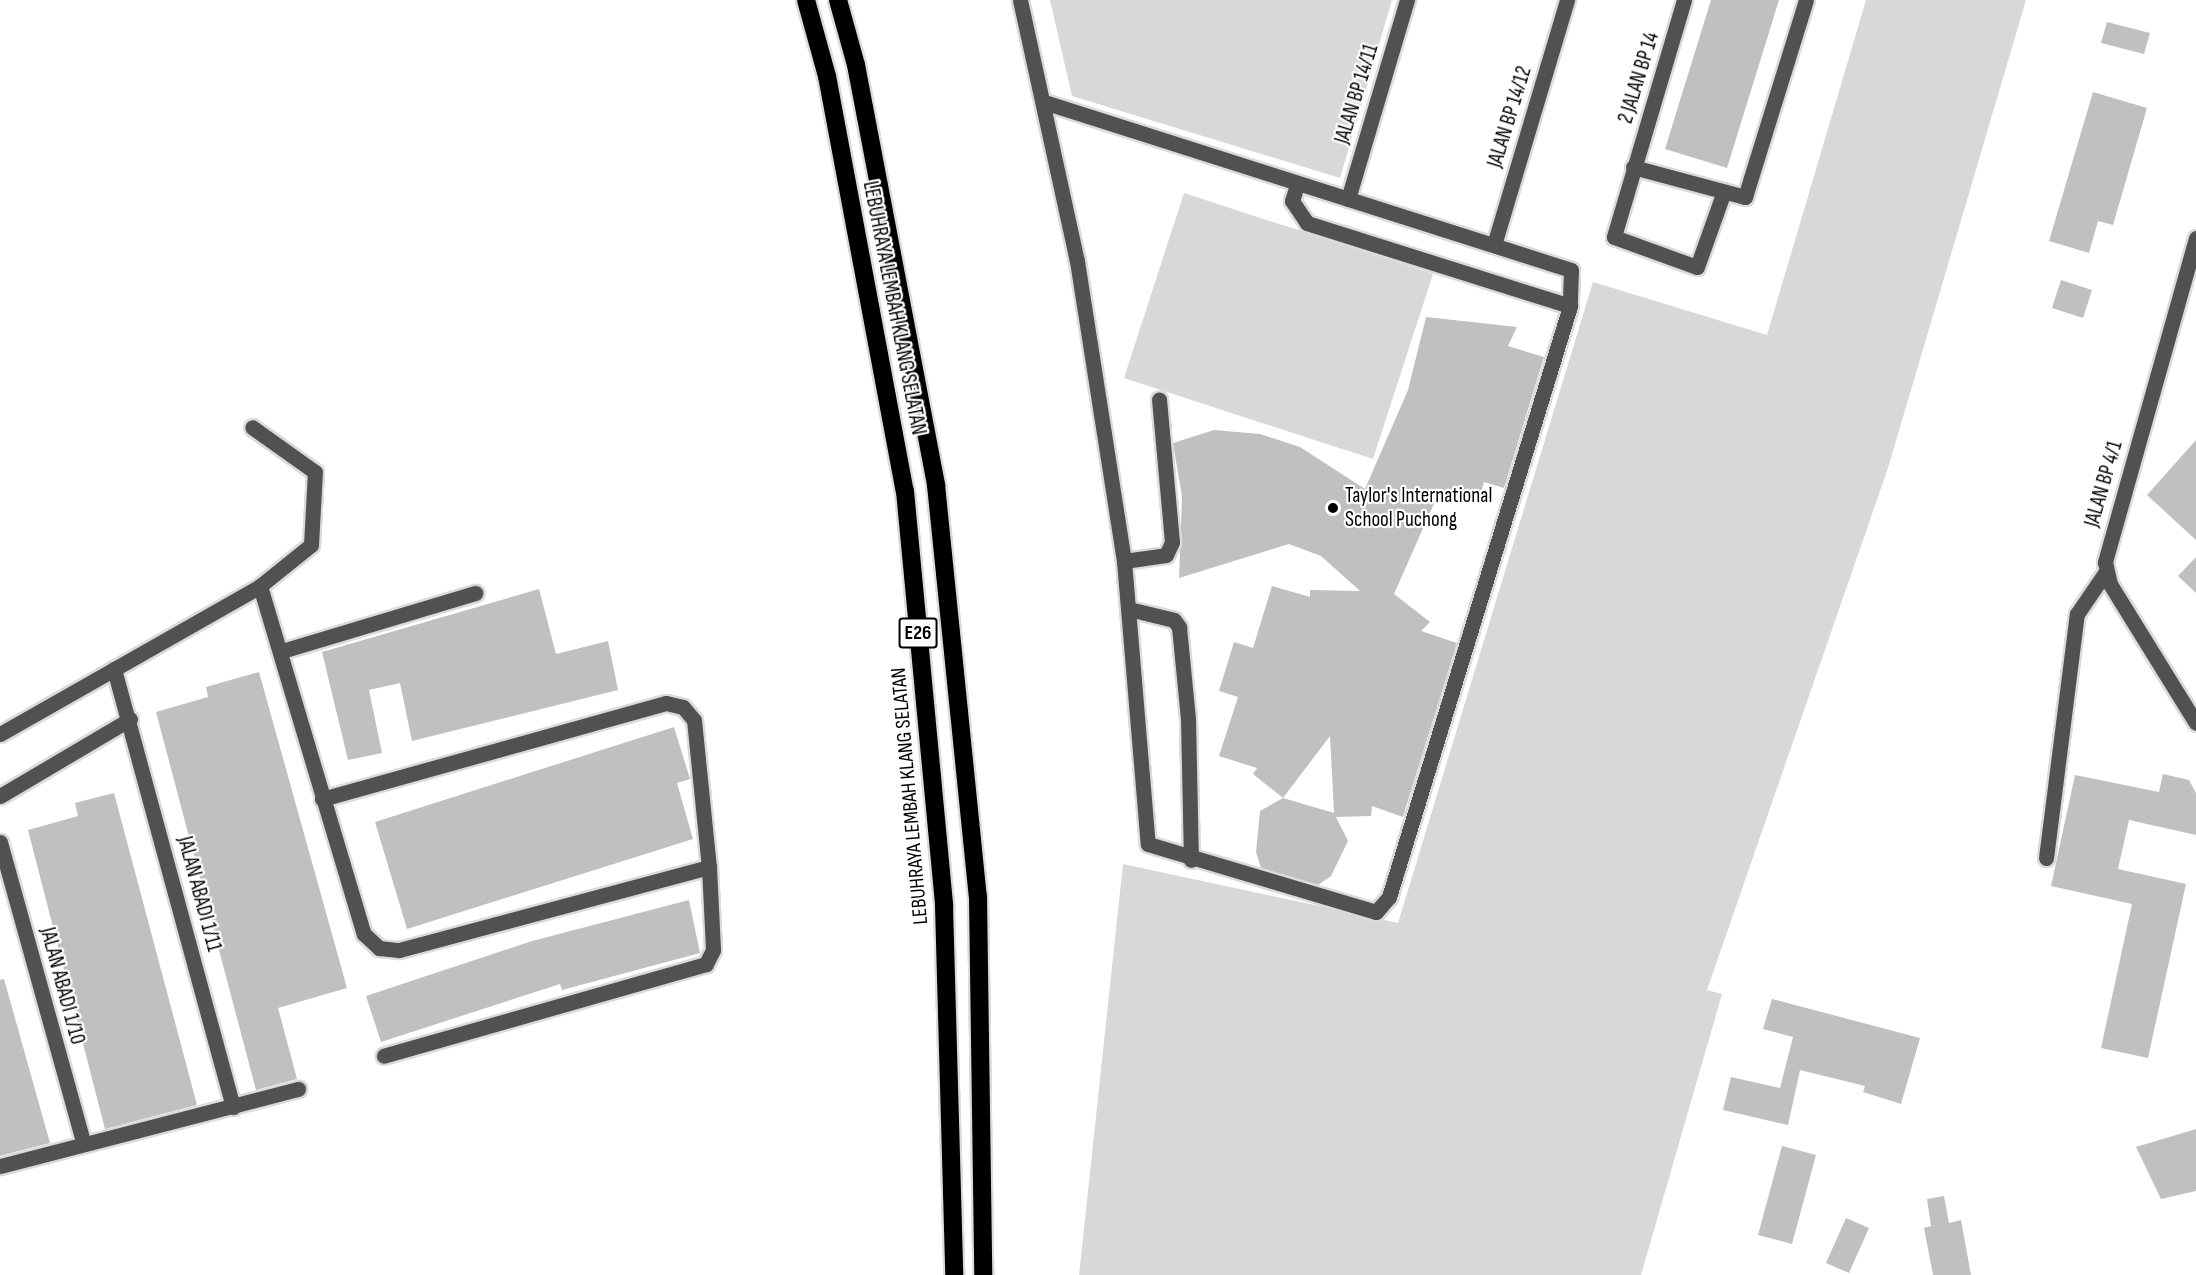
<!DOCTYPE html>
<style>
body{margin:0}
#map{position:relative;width:2196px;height:1275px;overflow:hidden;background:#fff;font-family:"Sofia Sans Condensed",sans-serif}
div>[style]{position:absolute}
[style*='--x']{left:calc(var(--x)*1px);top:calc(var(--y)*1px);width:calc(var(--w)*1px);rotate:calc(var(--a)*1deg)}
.green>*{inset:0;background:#d8d8d8}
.building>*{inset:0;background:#c0c0c0}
.roads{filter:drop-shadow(2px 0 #dbdbdb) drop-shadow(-2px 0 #dbdbdb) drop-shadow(0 2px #dbdbdb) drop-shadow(0 -2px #dbdbdb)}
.minor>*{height:15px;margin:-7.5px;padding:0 7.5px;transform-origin:7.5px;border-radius:7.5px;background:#515151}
.highway>*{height:18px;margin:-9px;padding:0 9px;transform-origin:9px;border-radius:9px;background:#000}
.dots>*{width:16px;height:16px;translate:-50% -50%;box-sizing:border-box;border:3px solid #fff;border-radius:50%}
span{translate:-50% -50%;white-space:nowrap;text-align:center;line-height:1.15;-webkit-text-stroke:4.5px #fff;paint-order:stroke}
.shield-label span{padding:2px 4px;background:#fff;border:2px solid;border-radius:4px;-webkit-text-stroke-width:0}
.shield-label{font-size:20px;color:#000;font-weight:700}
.street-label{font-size:21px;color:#000}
.poi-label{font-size:21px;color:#000}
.left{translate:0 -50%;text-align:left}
</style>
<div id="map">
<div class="green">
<div style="clip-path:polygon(1050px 0,1392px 0,1340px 178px,1072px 96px)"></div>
<div style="clip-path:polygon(1866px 0,2026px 0,1888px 468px,1707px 990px,1722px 994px,1641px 1275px,1079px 1275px,1123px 864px,1398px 923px,1593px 282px,1767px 335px)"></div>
<div style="clip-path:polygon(1184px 193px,1433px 274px,1373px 459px,1124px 378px)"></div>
</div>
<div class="building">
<div style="clip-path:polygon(1711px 0,1779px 0,1727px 168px,1665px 149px)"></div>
<div style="clip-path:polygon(2107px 22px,2150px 33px,2144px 54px,2101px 43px)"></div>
<div style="clip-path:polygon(2093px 92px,2147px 108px,2113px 225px,2098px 221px,2089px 253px,2049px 241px)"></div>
<div style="clip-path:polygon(2061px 280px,2092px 290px,2083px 318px,2052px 308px)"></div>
<div style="clip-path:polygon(evenodd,1426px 317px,1517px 327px,1508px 346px,1544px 357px,1504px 488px,1484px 482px,1478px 502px,1440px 490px,1394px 594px,1430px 622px,1421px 631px,1457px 643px,1403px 817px,1372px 806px,1371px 816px,1336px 817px,1348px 841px,1331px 876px,1318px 885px,1261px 868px,1256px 852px,1260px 811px,1283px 798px,1253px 774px,1257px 768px,1219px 756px,1238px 697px,1219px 691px,1234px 642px,1253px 648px,1272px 586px,1310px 597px,1310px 590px,1360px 591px,1321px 556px,1289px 544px,1179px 578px,1182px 497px,1173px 443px,1214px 430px,1260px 434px,1300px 447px,1365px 489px,1408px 390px,1426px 317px,1330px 736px,1334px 813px,1283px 798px,1330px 736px)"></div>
<div style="clip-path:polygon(2196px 440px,2196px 540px,2147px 495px)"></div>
<div style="clip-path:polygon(2196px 557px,2196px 593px,2178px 576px)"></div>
<div style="clip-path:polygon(539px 589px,556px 654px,608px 641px,618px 690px,412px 741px,400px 683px,369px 690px,382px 753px,348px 760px,322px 652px)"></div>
<div style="clip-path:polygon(259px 672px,347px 988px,278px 1008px,297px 1079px,256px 1090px,156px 712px,208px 697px,206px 687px)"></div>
<div style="clip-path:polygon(674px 727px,690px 779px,677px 783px,693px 839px,407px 929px,375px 822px)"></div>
<div style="clip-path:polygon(2163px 774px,2189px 780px,2196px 793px,2196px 835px,2129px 820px,2118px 869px,2186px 884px,2148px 1058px,2101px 1048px,2132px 904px,2051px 886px,2075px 775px,2159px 792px)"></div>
<div style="clip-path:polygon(114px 793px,197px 1105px,105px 1129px,28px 830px,78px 816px,75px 803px)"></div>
<div style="clip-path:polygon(689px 900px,700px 953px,562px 990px,560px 984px,381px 1042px,366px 996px,532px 941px)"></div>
<div style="clip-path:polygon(4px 979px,50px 1143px,0 1156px,0 980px)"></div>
<div style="clip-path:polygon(1772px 999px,1920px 1038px,1901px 1104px,1863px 1092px,1865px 1086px,1800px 1070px,1788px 1125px,1723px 1110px,1731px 1077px,1780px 1088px,1793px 1037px,1763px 1029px)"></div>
<div style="clip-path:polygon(2196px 1129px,2196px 1191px,2161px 1199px,2136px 1147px)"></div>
<div style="clip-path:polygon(1782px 1146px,1816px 1155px,1792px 1244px,1758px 1235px)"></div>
<div style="clip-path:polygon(1944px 1196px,1949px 1223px,1961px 1220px,1971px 1275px,1933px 1275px,1924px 1228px,1931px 1226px,1927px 1199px)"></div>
<div style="clip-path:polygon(1846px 1218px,1869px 1228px,1849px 1273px,1826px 1263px)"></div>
</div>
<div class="roads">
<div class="minor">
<div style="--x:1020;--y:0;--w:267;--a:77.7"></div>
<div style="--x:1077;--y:261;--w:304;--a:81.1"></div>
<div style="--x:1124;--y:561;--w:284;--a:85.2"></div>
<div style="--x:1148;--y:844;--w:238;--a:16.6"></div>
<div style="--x:1376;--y:912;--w:20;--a:-49"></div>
<div style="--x:1389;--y:897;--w:618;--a:-72.97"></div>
<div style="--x:1570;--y:306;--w:276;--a:-162.5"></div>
<div style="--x:1307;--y:223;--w:27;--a:-124"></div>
<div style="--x:1292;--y:201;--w:17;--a:-73"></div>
<div style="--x:1684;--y:0;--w:247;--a:106.5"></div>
<div style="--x:1614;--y:237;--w:88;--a:19.9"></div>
<div style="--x:1697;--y:267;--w:77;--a:-70.4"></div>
<div style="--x:1044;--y:102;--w:553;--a:17.68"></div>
<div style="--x:1571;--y:270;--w:36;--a:92"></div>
<div style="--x:1633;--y:167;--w:116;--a:15"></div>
<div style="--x:1745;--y:197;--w:206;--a:-72.8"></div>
<div style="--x:1348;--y:199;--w:208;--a:-73.5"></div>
<div style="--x:2196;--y:238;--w:337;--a:105.7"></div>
<div style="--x:2105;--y:562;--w:23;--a:77"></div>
<div style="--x:2110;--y:584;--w:163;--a:58.3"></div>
<div style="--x:1494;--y:245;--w:256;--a:-73.4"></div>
<div style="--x:1124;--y:561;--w:42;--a:-8.1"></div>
<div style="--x:1166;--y:555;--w:14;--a:-65"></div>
<div style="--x:1172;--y:542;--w:143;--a:-95.2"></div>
<div style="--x:260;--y:586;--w:363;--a:73.4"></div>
<div style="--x:364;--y:934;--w:21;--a:43"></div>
<div style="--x:379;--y:948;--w:20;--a:6"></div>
<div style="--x:399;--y:950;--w:321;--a:-15"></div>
<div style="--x:1129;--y:609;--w:46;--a:13.7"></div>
<div style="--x:1174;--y:620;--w:9;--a:54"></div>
<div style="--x:1179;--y:627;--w:92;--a:84.4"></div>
<div style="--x:1188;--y:719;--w:141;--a:88.8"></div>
<div style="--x:282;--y:651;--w:202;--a:-16.7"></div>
<div style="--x:114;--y:669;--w:454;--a:74.8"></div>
<div style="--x:0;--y:734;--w:299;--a:-29.6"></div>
<div style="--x:260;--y:586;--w:65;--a:-38.8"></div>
<div style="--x:311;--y:545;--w:73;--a:-86.9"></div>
<div style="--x:315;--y:472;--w:77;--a:-144.5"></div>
<div style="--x:0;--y:796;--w:151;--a:-30.6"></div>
<div style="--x:322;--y:799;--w:357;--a:-15.6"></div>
<div style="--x:666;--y:703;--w:17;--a:13"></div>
<div style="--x:683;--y:707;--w:17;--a:50"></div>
<div style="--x:694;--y:720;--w:148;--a:84.2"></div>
<div style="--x:709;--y:867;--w:83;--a:87.2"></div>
<div style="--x:713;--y:950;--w:16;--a:117"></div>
<div style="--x:706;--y:964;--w:335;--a:164.1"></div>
<div style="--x:0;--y:842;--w:311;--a:74.5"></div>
<div style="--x:2046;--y:858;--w:246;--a:-82.8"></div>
<div style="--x:2077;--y:614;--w:50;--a:-55.7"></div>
<div style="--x:0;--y:1166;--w:308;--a:-14.5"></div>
</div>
<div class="highway">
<div style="--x:806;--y:0;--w:79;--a:74.6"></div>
<div style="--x:827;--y:76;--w:422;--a:79.4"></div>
<div style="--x:905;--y:491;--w:417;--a:84.6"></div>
<div style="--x:944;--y:906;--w:369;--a:88.4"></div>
<div style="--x:838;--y:0;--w:67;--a:74.5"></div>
<div style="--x:856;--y:65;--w:428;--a:79.2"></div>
<div style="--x:936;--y:485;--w:413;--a:84.2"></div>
<div style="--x:978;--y:896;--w:379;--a:89.2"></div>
</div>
</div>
<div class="dots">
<div style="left:1333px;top:508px;background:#000"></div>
</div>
<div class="shield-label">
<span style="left:918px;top:633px">E26</span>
</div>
<div class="street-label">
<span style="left:1639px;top:78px;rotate:-73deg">2 JALAN BP 14</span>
<span style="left:1357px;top:94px;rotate:-73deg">JALAN BP 14/11</span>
<span style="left:1510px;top:117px;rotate:-73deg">JALAN BP 14/12</span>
<span style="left:894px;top:308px;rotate:79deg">LEBUHRAYA LEMBAH KLANG SELATAN</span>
<span style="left:2104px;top:484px;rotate:-74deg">JALAN BP 4/1</span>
<span style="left:910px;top:796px;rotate:-95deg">LEBUHRAYA LEMBAH KLANG SELATAN</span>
<span style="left:199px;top:894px;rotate:75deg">JALAN ABADI 1/11</span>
<span style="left:62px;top:986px;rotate:75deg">JALAN ABADI 1/10</span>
</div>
<div class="poi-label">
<span class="left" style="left:1345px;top:508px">Taylor's International<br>School Puchong</span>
</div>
</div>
